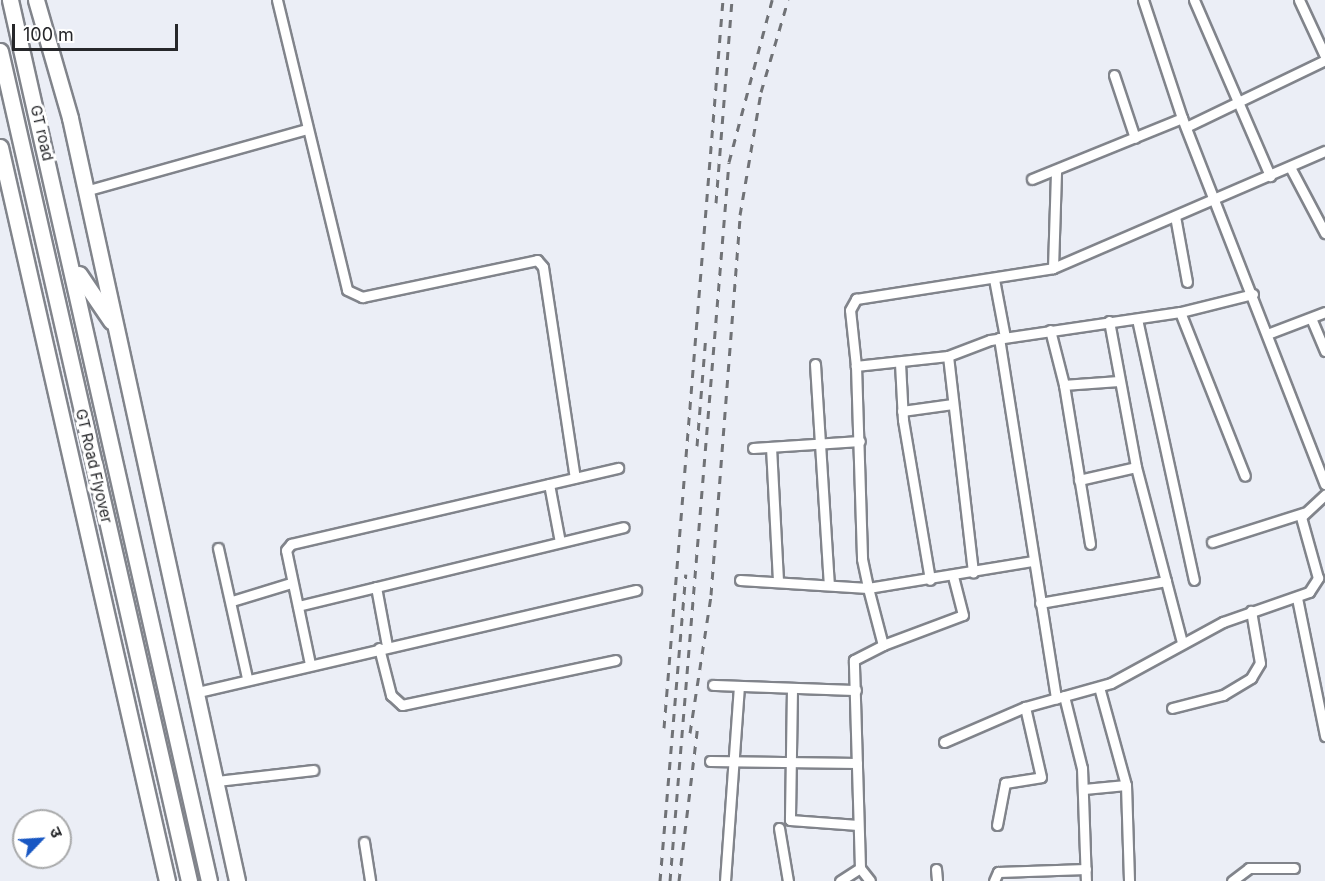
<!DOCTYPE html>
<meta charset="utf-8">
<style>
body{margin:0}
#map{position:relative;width:1325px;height:881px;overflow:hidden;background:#ebeef6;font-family:Inter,"Noto Sans Devanagari",sans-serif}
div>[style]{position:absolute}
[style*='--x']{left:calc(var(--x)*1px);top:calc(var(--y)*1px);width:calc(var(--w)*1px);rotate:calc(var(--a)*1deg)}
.roads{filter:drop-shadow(2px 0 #81848b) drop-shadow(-2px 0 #81848b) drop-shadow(0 2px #81848b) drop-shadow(0 -2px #81848b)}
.minor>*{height:9px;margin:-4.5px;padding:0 4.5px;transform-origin:4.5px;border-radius:4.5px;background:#fff}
.trunk>*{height:15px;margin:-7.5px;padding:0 7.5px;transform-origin:7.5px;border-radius:7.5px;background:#fff}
.rail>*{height:3px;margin-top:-1.5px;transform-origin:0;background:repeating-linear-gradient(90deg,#707276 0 8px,transparent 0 16px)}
span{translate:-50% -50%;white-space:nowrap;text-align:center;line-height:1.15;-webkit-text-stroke:6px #fff;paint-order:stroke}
.street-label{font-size:15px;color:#26272a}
.north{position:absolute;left:12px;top:809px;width:60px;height:60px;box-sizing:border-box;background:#fff;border:2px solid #a8a9aa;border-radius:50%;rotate:65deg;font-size:16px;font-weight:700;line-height:24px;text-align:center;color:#26272a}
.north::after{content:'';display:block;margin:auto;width:21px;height:27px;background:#1857c3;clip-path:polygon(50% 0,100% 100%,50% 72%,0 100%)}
.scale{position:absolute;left:12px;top:24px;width:166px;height:27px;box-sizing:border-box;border:3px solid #26272a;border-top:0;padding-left:8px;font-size:18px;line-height:21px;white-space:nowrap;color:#26272a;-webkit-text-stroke:4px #fff;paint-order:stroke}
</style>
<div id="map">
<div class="roads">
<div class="minor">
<div style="--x:277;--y:0;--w:298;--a:76.4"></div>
<div style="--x:347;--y:290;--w:17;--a:25"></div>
<div style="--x:362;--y:297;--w:179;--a:-11.9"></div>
<div style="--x:537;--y:260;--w:9;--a:49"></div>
<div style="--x:543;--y:267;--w:213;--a:81.4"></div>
<div style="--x:1143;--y:0;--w:124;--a:71.7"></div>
<div style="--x:1182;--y:118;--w:393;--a:68.7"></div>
<div style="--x:1194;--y:0;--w:192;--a:66.6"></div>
<div style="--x:1299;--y:0;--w:62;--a:65.1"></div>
<div style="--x:1114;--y:75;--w:66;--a:71.6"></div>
<div style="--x:1186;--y:127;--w:154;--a:-25.7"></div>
<div style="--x:1290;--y:167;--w:75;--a:62.1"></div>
<div style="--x:1032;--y:179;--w:162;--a:-22.1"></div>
<div style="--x:85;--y:191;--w:230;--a:-15.6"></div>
<div style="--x:1175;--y:216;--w:67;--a:79.7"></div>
<div style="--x:1053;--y:268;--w:97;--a:-88.2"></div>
<div style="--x:994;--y:279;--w:59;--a:79.3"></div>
<div style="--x:1253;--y:294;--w:75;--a:166.1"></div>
<div style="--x:1180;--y:312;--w:192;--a:171.6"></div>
<div style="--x:990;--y:340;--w:45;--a:159.1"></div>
<div style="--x:948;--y:356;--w:93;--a:173.8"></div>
<div style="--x:856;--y:366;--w:56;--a:-96.1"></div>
<div style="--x:850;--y:310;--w:13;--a:-61"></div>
<div style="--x:856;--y:299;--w:199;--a:-8.9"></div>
<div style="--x:1053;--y:268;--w:296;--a:-23.3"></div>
<div style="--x:1180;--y:312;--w:176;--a:68.4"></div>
<div style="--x:1311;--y:318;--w:36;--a:67"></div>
<div style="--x:1137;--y:319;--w:267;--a:77.7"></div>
<div style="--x:1109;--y:321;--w:148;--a:79.5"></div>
<div style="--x:1136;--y:467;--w:181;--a:75.3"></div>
<div style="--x:1050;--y:330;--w:57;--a:75.7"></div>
<div style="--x:1064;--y:385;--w:54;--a:-4.2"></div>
<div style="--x:1270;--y:333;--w:59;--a:-20.9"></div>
<div style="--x:999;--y:338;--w:365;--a:81"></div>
<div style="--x:948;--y:356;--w:218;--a:83.4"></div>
<div style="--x:900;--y:363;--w:57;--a:87"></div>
<div style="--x:903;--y:420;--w:162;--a:80.4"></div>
<div style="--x:815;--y:364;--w:220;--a:86.4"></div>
<div style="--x:856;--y:366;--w:193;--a:88.2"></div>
<div style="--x:862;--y:559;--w:30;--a:78"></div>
<div style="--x:868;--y:588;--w:166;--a:-9.3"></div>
<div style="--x:1064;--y:385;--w:161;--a:80.7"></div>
<div style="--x:902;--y:411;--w:51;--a:-7.8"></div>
<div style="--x:771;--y:447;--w:134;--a:87"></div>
<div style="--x:753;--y:448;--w:107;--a:-3.7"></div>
<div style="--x:1079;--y:480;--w:58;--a:-12.8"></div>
<div style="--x:549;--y:484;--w:59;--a:79.3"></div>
<div style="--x:1212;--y:542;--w:96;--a:-17.7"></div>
<div style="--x:218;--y:548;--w:133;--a:77.4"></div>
<div style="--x:740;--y:580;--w:128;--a:3.6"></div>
<div style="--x:868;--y:588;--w:59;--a:75.3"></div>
<div style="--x:883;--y:645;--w:85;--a:-20.6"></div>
<div style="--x:963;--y:615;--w:40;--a:-104.4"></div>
<div style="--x:376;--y:587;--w:60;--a:79.4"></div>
<div style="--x:1297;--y:598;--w:141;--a:78.5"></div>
<div style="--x:232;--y:601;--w:62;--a:-17"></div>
<div style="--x:1040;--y:603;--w:128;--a:-9.9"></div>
<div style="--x:298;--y:606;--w:335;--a:-13.6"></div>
<div style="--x:379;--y:648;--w:49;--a:75.7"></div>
<div style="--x:391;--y:695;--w:15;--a:42"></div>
<div style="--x:402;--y:705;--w:218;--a:-11.9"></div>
<div style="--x:310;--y:664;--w:116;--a:-101.9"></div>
<div style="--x:286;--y:550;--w:8;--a:-50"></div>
<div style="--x:291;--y:544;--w:336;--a:-13.1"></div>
<div style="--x:713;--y:685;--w:143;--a:2"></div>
<div style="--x:1099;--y:687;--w:102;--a:74.6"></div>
<div style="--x:1126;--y:785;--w:96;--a:88.2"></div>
<div style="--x:792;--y:689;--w:131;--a:90.9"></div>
<div style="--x:790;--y:820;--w:68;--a:4.2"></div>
<div style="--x:198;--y:692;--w:450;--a:-13.1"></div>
<div style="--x:1064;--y:696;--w:74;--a:76"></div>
<div style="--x:1082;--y:768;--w:113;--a:88"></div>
<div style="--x:1172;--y:708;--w:53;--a:-14.3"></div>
<div style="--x:1223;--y:695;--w:33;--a:-31"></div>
<div style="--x:1251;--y:678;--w:17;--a:-59"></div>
<div style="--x:1260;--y:663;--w:53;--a:-99.8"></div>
<div style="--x:944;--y:742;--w:88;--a:-23.4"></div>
<div style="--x:1025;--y:707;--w:89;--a:-15.6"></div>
<div style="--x:1111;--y:683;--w:128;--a:-28.6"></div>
<div style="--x:1223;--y:622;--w:91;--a:-19.2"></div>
<div style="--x:1309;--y:592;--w:17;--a:-57"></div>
<div style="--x:1318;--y:578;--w:63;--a:-105.6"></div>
<div style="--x:1301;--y:517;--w:33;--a:-43"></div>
<div style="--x:710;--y:761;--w:147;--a:0.8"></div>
<div style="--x:217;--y:781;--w:97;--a:-6.5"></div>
<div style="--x:1084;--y:789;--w:42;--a:-5.4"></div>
<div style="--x:997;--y:825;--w:43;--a:-79.2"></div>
<div style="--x:1005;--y:783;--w:36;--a:-9"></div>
<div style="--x:1041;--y:777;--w:72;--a:-102.9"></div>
<div style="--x:779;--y:828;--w:54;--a:80.4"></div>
<div style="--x:364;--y:842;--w:39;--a:81"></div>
<div style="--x:860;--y:868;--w:16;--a:52"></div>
<div style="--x:936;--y:869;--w:12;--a:85"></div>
<div style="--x:725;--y:881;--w:194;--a:-85.9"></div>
<div style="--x:840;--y:881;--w:24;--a:-33"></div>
<div style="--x:860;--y:868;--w:208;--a:-91.7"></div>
<div style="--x:854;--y:660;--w:33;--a:-27"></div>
<div style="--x:994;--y:881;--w:10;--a:-66"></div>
<div style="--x:998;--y:872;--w:88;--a:-2"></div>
<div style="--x:1232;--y:881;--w:21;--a:-37"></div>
<div style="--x:1249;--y:868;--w:45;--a:0"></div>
</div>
<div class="trunk">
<div style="--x:10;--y:0;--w:903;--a:77.27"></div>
<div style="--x:36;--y:0;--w:123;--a:73.9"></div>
<div style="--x:70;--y:118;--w:781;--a:77.65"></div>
<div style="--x:0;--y:51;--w:851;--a:77.17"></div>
<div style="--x:0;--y:147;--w:753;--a:77.18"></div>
<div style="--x:79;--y:274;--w:57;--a:55.8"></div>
</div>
</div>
<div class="rail">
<div style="--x:716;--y:203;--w:204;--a:-85.5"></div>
<div style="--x:697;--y:446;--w:111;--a:-85.4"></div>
<div style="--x:664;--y:728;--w:730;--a:-85.37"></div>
<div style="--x:690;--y:733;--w:140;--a:-81.3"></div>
<div style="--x:711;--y:595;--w:381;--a:-85.6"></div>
<div style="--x:740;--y:215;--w:125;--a:-80.3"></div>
<div style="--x:761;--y:92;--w:96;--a:-73.6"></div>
<div style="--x:660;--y:881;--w:308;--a:-85.2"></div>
<div style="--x:670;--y:881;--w:721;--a:-85.31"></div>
<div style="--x:729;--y:162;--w:168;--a:-75.1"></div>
<div style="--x:679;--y:881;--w:159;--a:-83.1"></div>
</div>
<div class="street-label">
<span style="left:42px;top:133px;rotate:77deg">GT road</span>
<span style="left:94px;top:466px;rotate:77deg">GT Road Flyover</span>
</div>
<div class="north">उ</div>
<div class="scale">100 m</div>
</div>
